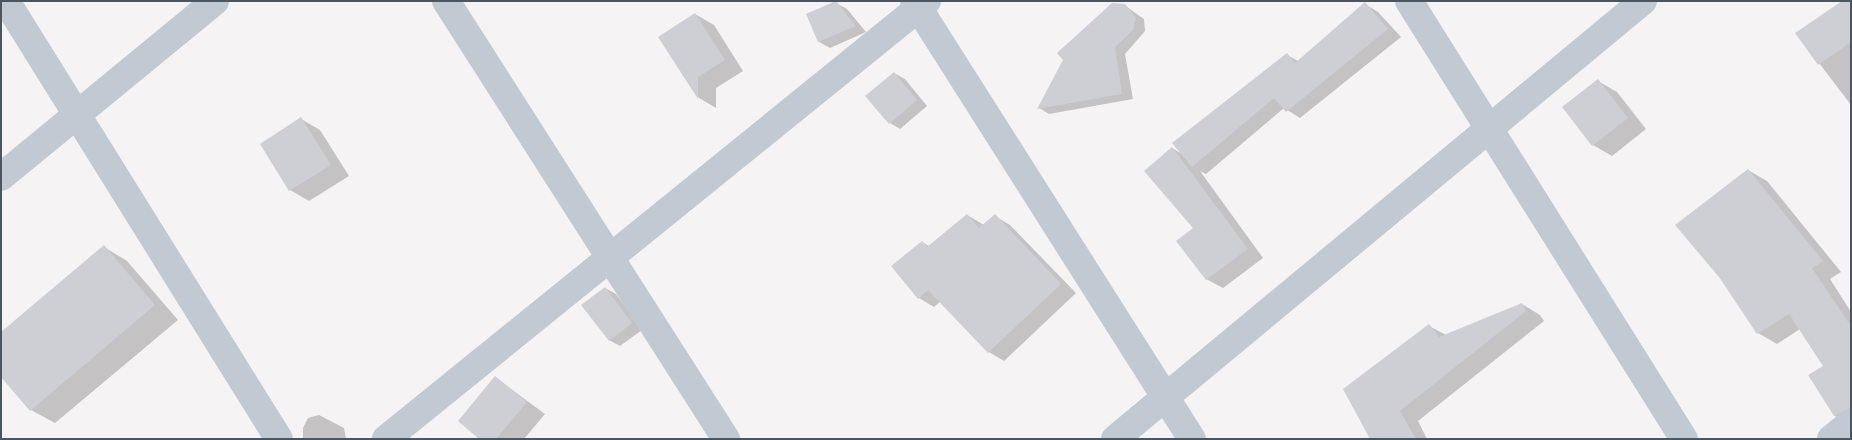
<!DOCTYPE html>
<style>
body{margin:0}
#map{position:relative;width:1852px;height:440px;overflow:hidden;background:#f5f3f3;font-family:Manrope,sans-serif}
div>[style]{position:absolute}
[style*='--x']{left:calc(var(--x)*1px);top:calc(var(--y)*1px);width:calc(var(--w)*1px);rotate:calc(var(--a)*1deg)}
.shadow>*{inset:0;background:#0003}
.building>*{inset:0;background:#cdcfd5}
.pedestrian>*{height:28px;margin:-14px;padding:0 14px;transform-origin:14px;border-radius:14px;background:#c1cad2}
.minor>*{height:28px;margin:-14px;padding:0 14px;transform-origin:14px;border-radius:14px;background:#c1cad2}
span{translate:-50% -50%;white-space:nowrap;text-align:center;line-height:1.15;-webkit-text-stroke:4.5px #fff;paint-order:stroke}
.frame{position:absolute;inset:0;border:2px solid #4a5661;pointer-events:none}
</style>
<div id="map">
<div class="shadow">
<div style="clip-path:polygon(836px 3px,847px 9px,866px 32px,830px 48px,819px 42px)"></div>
<div style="clip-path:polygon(1365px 4px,1378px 12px,1401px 37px,1300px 118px,1284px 108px,1206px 174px,1200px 171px,1263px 258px,1223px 288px,1206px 279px,1172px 148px,1182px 154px,1287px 55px,1298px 61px)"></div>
<div style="clip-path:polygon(1124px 5px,1144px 19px,1145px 31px,1125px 54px,1133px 99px,1049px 114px,1039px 108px)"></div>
<div style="clip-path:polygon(1851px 6px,1851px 105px,1797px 34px)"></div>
<div style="clip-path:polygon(695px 14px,714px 25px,743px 71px,716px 88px,716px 108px,699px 98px,659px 37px)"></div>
<div style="clip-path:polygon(894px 73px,905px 79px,927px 106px,900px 129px,890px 123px)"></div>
<div style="clip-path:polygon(1598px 81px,1617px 92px,1646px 129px,1612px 156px,1593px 145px)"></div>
<div style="clip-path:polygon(301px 119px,320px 130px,349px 176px,309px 201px,290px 190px)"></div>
<div style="clip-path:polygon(1748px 170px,1767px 181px,1841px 272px,1830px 279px,1851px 312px,1851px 425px,1835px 416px,1810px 375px,1824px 366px,1800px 329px,1777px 344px,1758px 333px,1720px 276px)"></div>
<div style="clip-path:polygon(967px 215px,984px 225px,995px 216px,1010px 225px,1076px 293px,1004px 361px,989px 352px,941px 301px,934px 307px,919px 298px,922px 242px,929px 246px)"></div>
<div style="clip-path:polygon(104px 247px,127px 261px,178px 320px,55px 423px,31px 410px)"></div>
<div style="clip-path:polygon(605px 288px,616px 294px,642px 330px,620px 346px,609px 340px)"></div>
<div style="clip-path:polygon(1522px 304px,1540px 315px,1544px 321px,1418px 421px,1427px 439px,1371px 439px,1429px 326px,1446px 335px)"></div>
<div style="clip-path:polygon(496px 378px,545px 414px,524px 439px,481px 439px)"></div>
<div style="clip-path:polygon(319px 415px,344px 428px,346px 439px,303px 439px,303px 428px,308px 418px)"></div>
</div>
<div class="building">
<div style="clip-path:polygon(836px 1px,856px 26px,818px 42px,806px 14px)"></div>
<div style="clip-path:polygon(1842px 1px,1851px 1px,1851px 42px,1818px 65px,1795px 33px)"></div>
<div style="clip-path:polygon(1365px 2px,1388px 29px,1286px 112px,1274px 98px,1192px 167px,1172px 143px,1287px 53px,1295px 63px)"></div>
<div style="clip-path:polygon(1112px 3px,1125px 4px,1136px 18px,1133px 30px,1115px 47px,1122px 94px,1037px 109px,1063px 60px,1057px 53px)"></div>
<div style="clip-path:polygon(695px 13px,725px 60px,698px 77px,698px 99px,658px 37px)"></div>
<div style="clip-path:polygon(894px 72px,917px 100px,889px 124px,865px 96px)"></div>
<div style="clip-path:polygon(1598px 79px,1628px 118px,1592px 146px,1562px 107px)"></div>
<div style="clip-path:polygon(301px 117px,331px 165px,289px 191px,260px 144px)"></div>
<div style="clip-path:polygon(1172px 147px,1248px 249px,1206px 280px,1176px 241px,1193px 228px,1144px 171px)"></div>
<div style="clip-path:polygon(1748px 169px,1823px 261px,1812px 268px,1851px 326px,1851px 408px,1834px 416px,1808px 375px,1823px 366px,1789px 314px,1757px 334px,1719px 277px,1675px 225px)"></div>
<div style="clip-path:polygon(967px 214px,979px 228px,995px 214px,1061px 284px,988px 353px,928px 290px,918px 299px,891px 266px,922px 241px,927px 247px)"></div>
<div style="clip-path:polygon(104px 245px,155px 305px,30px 411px,1px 377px,1px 332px)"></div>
<div style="clip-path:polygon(605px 287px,632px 323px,609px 341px,581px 305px)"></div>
<div style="clip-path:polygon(1522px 303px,1526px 311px,1400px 411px,1416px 439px,1370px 439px,1343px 389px,1429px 324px,1439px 337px)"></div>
<div style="clip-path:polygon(495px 376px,527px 402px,496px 439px,479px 439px,458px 421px)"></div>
</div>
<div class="pedestrian">
<div style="--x:386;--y:439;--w:696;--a:-38.99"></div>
<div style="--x:1831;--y:439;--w:26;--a:-39"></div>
</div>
<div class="minor">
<div style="--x:6;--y:1;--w:516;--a:58.07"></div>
<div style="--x:446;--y:1;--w:520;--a:57.41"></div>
<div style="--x:914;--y:1;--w:519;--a:57.6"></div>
<div style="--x:1409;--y:1;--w:517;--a:57.88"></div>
<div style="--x:1;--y:177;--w:277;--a:-39.4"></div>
<div style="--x:1115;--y:439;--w:686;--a:-39.68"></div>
</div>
<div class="frame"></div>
</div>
